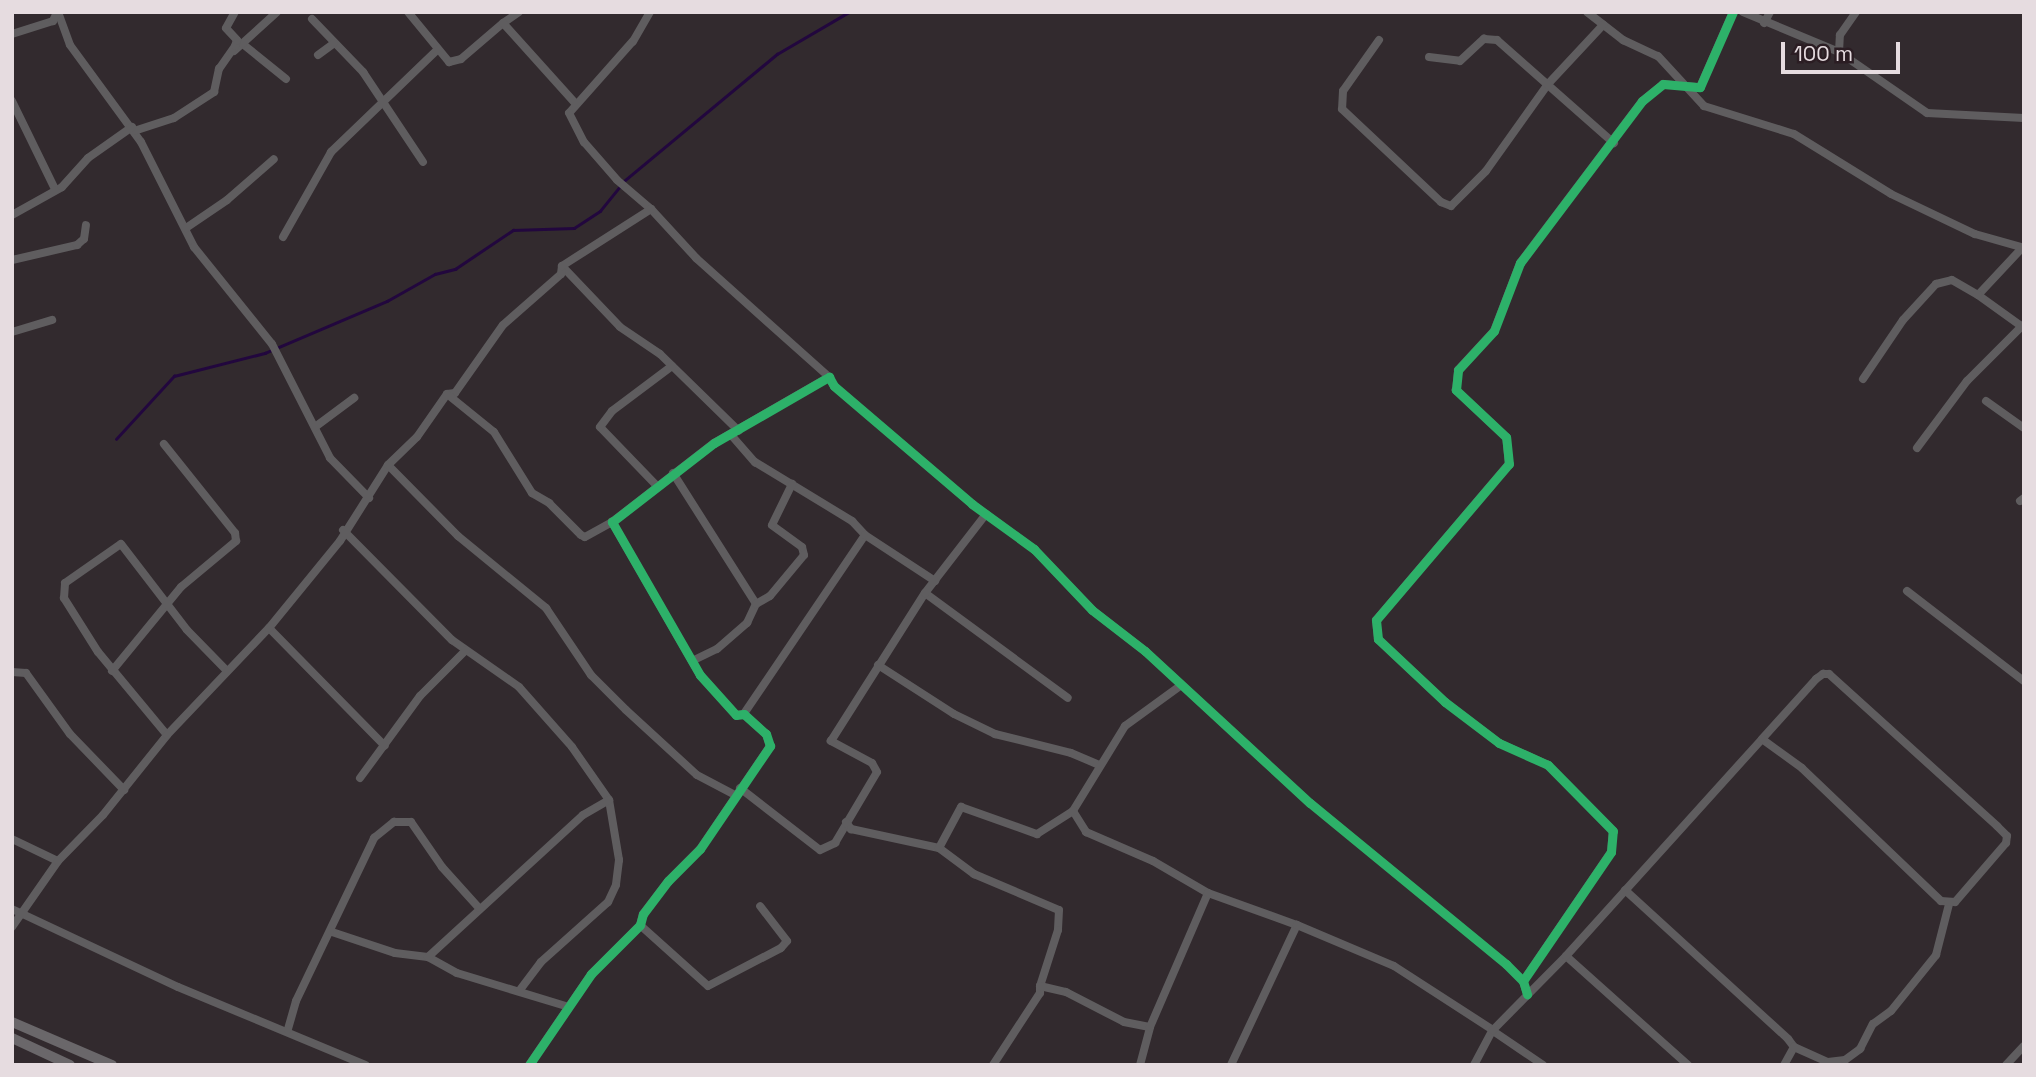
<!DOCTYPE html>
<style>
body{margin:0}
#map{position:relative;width:2036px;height:1077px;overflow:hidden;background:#322a2e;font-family:"Space Grotesk",sans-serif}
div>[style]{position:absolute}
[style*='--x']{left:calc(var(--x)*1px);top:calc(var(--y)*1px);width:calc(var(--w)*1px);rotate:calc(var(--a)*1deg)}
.stream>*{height:2.5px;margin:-1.25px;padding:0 1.25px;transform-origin:1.25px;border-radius:1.25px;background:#22073e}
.minor>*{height:8px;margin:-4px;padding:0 4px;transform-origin:4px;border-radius:4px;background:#5f5d5f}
.major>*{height:10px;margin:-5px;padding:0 5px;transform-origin:5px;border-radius:5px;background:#6a676a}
.cycleway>*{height:9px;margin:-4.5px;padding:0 4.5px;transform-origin:4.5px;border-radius:4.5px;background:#2db169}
span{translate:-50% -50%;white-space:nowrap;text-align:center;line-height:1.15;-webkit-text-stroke:7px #2b1d23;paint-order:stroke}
.frame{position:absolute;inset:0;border:14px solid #e6dce0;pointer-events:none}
.scale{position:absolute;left:1781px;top:42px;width:119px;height:32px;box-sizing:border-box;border:4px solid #e6dce0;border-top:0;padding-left:9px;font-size:21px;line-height:24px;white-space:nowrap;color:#e6dce0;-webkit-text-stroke:5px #2b1d23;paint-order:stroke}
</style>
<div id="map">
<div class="stream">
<div style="--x:624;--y:181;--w:199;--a:-39.7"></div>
<div style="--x:777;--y:54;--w:83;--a:-30.3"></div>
<div style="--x:116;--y:439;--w:86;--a:-47.4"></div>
<div style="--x:174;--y:376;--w:94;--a:-14.2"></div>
<div style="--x:265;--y:353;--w:133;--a:-23.1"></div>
<div style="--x:387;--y:301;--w:55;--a:-29.4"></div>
<div style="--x:435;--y:274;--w:21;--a:-14"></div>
<div style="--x:455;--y:269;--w:70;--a:-33.9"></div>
<div style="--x:513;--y:230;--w:61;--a:-1.9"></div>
<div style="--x:574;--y:228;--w:31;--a:-33"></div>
<div style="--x:600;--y:211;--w:32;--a:-51"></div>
</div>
<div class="minor">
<div style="--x:58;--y:12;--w:35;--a:70"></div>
<div style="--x:70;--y:45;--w:120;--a:53.8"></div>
<div style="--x:141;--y:142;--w:118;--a:63.2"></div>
<div style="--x:194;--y:247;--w:124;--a:51.2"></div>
<div style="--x:272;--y:344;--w:128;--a:63"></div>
<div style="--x:330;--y:458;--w:56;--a:45.7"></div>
<div style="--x:408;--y:12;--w:65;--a:50.6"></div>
<div style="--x:449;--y:62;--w:12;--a:-14"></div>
<div style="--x:461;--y:59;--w:55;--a:-40.6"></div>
<div style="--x:519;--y:12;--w:19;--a:145"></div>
<div style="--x:503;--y:23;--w:109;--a:48"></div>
<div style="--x:650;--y:12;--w:34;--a:120"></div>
<div style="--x:633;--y:41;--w:96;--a:131.6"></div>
<div style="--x:569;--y:113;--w:33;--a:63"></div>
<div style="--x:584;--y:142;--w:50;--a:49"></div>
<div style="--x:617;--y:180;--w:45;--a:40.5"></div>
<div style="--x:651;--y:209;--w:67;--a:47.4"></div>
<div style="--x:696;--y:258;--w:178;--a:41.8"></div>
<div style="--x:1587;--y:12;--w:46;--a:37.9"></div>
<div style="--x:1623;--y:40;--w:38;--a:25"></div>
<div style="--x:1658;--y:56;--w:68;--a:47.4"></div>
<div style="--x:1704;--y:106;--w:94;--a:17.3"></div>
<div style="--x:1794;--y:134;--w:114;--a:31.7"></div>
<div style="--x:1891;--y:194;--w:93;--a:25.5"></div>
<div style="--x:1975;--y:234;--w:51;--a:15.9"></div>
<div style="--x:1743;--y:12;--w:104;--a:22.6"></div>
<div style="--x:1839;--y:52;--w:107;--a:34.7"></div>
<div style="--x:1927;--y:113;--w:97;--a:3"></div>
<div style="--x:312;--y:19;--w:74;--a:46.1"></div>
<div style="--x:363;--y:72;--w:108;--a:56.3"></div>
<div style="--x:1764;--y:23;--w:13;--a:-61"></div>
<div style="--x:12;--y:34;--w:43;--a:-17.6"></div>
<div style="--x:53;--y:21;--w:10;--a:-66"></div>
<div style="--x:1379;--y:40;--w:62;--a:125.2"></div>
<div style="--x:1343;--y:91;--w:18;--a:93"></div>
<div style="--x:1342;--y:109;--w:136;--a:43.2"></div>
<div style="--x:1441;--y:202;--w:11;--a:22"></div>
<div style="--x:1451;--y:206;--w:49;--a:-45"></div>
<div style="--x:1486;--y:171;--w:107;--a:-54.5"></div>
<div style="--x:1548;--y:84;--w:81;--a:-47"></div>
<div style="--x:244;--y:45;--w:54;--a:39"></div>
<div style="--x:234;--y:51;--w:58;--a:-42.2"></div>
<div style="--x:1839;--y:52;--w:17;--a:-87"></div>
<div style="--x:1840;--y:35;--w:28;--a:-55"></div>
<div style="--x:318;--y:55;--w:19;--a:-36"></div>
<div style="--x:1429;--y:57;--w:31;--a:7"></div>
<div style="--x:1460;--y:61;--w:33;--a:-43"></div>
<div style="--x:1484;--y:39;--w:13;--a:4"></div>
<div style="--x:1497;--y:40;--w:156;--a:41.4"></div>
<div style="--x:12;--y:101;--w:96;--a:64"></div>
<div style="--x:134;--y:131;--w:42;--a:-18"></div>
<div style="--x:174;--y:118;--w:48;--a:-33"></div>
<div style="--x:214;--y:92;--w:24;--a:-78"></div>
<div style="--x:219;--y:69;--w:28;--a:-55"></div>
<div style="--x:235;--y:46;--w:6;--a:-72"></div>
<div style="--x:237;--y:40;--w:16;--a:-133"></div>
<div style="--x:226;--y:28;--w:18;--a:-61"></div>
<div style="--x:12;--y:215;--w:57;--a:-29.2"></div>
<div style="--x:62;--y:187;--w:39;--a:-48"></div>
<div style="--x:88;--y:158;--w:54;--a:-35.2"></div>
<div style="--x:186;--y:228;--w:50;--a:-34.3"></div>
<div style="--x:227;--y:200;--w:62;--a:-41.1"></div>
<div style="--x:283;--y:237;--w:98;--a:-60.5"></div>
<div style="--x:331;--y:152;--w:147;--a:-43.9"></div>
<div style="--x:2022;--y:248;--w:64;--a:133.1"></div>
<div style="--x:1978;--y:295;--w:57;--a:35.7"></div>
<div style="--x:12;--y:260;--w:67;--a:-13"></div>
<div style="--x:77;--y:245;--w:9;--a:-41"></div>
<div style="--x:84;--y:239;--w:14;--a:-82"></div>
<div style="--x:562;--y:266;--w:84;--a:46.4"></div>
<div style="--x:620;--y:327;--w:48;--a:34"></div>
<div style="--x:660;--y:354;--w:110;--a:44.3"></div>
<div style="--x:12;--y:332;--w:42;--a:-16.7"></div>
<div style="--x:1863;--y:379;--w:71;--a:-55.9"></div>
<div style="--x:1903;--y:320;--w:49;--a:-47.5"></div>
<div style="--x:1936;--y:284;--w:16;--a:-14"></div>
<div style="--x:1952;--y:280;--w:30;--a:30"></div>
<div style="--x:447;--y:394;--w:8;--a:-7"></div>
<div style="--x:455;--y:393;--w:83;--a:-54.8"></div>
<div style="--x:503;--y:325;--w:77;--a:-41.3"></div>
<div style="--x:561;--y:274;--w:8;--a:-83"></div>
<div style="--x:562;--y:266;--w:106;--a:-32.6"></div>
<div style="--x:1986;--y:401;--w:47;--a:35.4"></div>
<div style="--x:315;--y:427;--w:49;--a:-36.6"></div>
<div style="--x:732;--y:436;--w:35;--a:49"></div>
<div style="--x:755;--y:462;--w:114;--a:31.3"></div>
<div style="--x:852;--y:521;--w:19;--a:47"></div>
<div style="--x:865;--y:535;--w:216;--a:124.1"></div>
<div style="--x:1917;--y:448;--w:84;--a:-53.3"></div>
<div style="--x:1967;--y:381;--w:78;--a:-45"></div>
<div style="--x:388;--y:465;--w:100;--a:45.4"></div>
<div style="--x:458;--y:536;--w:114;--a:39.3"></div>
<div style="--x:546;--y:608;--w:81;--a:56.1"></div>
<div style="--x:591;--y:675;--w:49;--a:45"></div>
<div style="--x:626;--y:710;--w:96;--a:42.5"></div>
<div style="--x:697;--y:775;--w:43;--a:27.8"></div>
<div style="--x:673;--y:473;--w:155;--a:57.6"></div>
<div style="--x:657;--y:486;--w:82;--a:-134"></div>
<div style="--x:600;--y:427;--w:20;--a:-53"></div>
<div style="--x:612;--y:411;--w:75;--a:-36.9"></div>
<div style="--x:2020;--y:501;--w:5;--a:-37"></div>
<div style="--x:343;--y:530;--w:155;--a:45.3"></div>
<div style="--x:452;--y:640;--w:82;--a:35"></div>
<div style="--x:519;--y:687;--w:80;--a:48.5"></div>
<div style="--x:572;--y:747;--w:65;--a:55.1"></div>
<div style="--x:609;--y:800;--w:61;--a:80.5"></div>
<div style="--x:619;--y:860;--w:25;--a:97"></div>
<div style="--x:616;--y:885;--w:19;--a:115"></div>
<div style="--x:608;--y:902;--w:90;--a:138.2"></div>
<div style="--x:541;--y:962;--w:34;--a:127"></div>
<div style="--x:865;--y:535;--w:84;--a:33.3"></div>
<div style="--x:1907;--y:591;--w:148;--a:37.6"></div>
<div style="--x:925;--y:593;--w:177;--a:36.3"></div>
<div style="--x:269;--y:628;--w:165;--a:45.5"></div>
<div style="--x:692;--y:661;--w:28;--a:-26"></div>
<div style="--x:717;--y:649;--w:40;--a:-41"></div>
<div style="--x:747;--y:623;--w:21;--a:-65"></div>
<div style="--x:756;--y:604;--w:16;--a:-30"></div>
<div style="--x:770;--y:596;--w:53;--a:-50.3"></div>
<div style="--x:804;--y:555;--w:8;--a:-104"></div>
<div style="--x:802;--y:547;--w:37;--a:-144"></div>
<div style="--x:772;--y:525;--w:46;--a:-64"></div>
<div style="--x:878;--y:665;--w:90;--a:32.8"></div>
<div style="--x:954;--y:714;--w:46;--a:26"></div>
<div style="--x:995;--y:734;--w:78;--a:14"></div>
<div style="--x:1071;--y:753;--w:30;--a:23"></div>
<div style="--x:112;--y:671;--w:109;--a:-50.6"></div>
<div style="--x:181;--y:587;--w:72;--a:-39.9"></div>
<div style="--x:236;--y:541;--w:8;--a:-97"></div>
<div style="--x:235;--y:533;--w:114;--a:-128.6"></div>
<div style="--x:12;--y:672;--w:14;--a:4"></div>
<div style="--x:26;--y:673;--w:75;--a:54.2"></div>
<div style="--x:70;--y:734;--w:78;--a:46"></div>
<div style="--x:1180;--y:686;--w:68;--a:144"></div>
<div style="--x:1125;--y:726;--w:100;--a:121.5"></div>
<div style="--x:1073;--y:811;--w:25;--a:58"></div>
<div style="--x:1086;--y:832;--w:73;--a:23.4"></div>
<div style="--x:1153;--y:861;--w:64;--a:30.2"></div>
<div style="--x:167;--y:735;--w:108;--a:-129.7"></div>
<div style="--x:98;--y:652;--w:64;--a:-122.2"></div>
<div style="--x:64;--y:598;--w:15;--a:-86"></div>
<div style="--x:65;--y:583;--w:68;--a:-34.9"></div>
<div style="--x:121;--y:544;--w:108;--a:52.5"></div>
<div style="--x:187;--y:630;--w:57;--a:45.7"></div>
<div style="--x:360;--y:778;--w:102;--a:-53.8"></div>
<div style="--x:420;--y:696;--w:64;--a:-45"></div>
<div style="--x:740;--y:788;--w:101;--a:37.8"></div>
<div style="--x:820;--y:850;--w:17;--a:-25"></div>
<div style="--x:835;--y:843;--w:82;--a:-59.4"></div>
<div style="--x:877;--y:772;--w:10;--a:-119"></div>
<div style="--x:872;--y:763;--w:47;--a:-151.8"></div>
<div style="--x:831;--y:741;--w:175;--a:-57.6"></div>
<div style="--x:925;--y:593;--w:100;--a:-52.3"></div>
<div style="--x:846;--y:822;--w:9;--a:54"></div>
<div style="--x:851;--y:829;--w:90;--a:12.2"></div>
<div style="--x:939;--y:848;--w:44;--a:36.6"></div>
<div style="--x:974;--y:874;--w:92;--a:23"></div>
<div style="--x:1059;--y:910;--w:20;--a:93"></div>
<div style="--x:1058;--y:930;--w:59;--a:107.8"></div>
<div style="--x:12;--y:839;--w:51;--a:25.6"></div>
<div style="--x:939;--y:848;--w:47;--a:-61.8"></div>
<div style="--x:961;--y:807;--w:81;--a:19.6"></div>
<div style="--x:1037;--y:834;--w:43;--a:-32.6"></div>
<div style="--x:1625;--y:890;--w:221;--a:42.4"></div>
<div style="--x:1788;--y:1039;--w:10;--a:53"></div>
<div style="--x:1794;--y:1047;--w:21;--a:119"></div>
<div style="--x:12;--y:909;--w:183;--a:25.2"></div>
<div style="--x:178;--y:987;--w:203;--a:22.6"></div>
<div style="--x:640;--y:925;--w:91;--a:41.9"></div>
<div style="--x:708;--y:986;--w:82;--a:-27.5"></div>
<div style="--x:781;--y:948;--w:9;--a:-49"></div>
<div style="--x:787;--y:941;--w:44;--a:-127.6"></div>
<div style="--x:12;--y:927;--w:80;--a:-55.1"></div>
<div style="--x:58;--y:861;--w:64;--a:-45.6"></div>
<div style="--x:103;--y:815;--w:102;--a:-51.3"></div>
<div style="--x:167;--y:735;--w:148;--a:-46.4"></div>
<div style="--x:269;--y:628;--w:112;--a:-50.8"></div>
<div style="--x:340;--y:541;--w:90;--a:-57.7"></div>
<div style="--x:388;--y:465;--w:40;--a:-44"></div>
<div style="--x:417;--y:437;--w:52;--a:-55.1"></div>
<div style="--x:447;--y:394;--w:60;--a:39"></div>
<div style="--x:494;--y:432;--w:72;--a:58.1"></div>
<div style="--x:532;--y:493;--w:20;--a:30"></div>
<div style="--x:549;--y:503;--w:45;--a:45"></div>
<div style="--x:581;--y:535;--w:4;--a:27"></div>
<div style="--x:585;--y:537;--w:31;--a:-29"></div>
<div style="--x:332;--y:932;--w:66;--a:18.4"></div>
<div style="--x:395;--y:953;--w:33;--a:7"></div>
<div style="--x:428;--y:957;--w:33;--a:29"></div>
<div style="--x:457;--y:973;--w:117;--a:16.9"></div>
<div style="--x:1566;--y:956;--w:164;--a:41.8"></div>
<div style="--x:428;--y:957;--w:210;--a:-42.5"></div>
<div style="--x:583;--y:815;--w:30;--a:-30"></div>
<div style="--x:1523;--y:981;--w:156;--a:-55.7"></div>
<div style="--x:1611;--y:852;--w:21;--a:-85"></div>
<div style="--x:1613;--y:831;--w:93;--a:-134.6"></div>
<div style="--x:1548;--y:765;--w:54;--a:-155.8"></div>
<div style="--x:1499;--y:743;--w:68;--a:-142.8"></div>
<div style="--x:1445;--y:702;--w:92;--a:-136.8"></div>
<div style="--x:1378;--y:639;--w:19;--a:-96"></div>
<div style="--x:1376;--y:620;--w:205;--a:-49.6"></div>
<div style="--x:1509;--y:464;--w:27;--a:-96"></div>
<div style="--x:1506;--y:437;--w:69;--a:-136.8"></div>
<div style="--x:1456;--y:390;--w:20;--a:-84"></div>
<div style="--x:1458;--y:370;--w:53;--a:-47.3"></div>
<div style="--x:1494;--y:331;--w:73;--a:-69.1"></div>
<div style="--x:1520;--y:263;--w:203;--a:-53"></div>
<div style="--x:1642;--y:101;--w:27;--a:-39"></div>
<div style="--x:1663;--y:84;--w:37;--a:5"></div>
<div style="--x:1700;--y:87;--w:82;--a:-66.3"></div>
<div style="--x:288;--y:1029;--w:29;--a:-74"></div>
<div style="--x:296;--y:1001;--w:181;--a:-64.4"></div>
<div style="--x:374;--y:838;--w:26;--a:-39"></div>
<div style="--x:394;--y:822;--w:17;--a:0"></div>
<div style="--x:411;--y:822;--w:55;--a:55.4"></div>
<div style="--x:442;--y:867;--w:55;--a:47.9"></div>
<div style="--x:1496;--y:1033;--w:57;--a:34.2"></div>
<div style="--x:1794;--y:1047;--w:37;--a:24"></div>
<div style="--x:1828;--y:1062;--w:17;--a:-7"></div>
<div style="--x:1845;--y:1060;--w:19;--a:-36"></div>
<div style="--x:1860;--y:1049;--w:28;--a:-63"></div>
<div style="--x:1873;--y:1024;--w:22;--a:-36"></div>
<div style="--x:1891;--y:1011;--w:72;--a:-51.2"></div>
<div style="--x:1936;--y:955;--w:53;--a:-75.7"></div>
<div style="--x:529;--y:1065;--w:110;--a:-55.7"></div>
<div style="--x:591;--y:974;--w:69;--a:-45"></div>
<div style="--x:640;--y:925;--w:11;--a:-75"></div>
<div style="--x:643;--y:914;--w:41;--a:-52.9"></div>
<div style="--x:668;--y:881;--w:45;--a:-45"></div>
<div style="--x:700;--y:849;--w:125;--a:-55.8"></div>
<div style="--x:770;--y:746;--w:13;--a:-108"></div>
<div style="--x:766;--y:734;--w:30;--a:-138"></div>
<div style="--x:744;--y:714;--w:8;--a:173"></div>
<div style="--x:736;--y:715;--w:54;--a:-132"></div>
<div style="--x:700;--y:675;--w:177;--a:-119.9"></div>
<div style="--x:612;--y:522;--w:129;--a:-37.8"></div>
<div style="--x:714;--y:443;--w:133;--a:-29.9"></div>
<div style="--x:829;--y:377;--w:10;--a:61"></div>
<div style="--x:834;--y:386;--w:182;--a:40.5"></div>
<div style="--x:972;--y:504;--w:77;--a:36"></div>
<div style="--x:1034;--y:549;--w:84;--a:46.4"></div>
<div style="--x:1092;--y:610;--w:67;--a:37.7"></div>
<div style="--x:1145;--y:651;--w:224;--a:42.7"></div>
<div style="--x:1310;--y:803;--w:254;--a:39.4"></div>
<div style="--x:1506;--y:964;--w:24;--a:45"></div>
<div style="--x:1523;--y:981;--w:14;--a:73"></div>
<div style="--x:993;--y:1065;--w:86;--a:-56.9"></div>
<div style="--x:1040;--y:993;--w:7;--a:-90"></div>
<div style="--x:1040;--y:986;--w:27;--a:13"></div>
<div style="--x:1066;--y:992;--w:65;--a:27.3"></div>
<div style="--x:1124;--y:1022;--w:26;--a:11"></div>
<div style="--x:1140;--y:1065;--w:39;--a:-75"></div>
<div style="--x:1150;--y:1027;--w:146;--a:-66.6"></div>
<div style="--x:1208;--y:893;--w:95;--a:19.8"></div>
<div style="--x:1231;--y:1065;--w:155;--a:-64.8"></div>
<div style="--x:1297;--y:925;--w:105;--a:22.9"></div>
<div style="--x:1394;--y:966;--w:118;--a:32.9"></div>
<div style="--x:1474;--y:1065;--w:40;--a:-62"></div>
<div style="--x:1493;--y:1030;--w:104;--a:-45.4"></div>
<div style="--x:1566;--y:956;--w:292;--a:-47.9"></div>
<div style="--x:1762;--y:739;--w:81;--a:-48"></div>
<div style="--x:1816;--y:679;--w:9;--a:-36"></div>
<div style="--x:1823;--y:674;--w:6;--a:0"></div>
<div style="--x:1829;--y:674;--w:227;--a:42.1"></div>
<div style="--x:1997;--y:826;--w:14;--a:45"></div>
<div style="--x:2007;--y:836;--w:7;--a:98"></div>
<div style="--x:2006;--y:843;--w:78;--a:130.8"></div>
<div style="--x:1955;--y:902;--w:14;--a:-176"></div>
<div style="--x:1941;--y:901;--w:192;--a:-136.3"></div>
<div style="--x:1802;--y:768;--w:49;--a:-144.1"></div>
<div style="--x:2006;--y:1065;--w:26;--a:-47"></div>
</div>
<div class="major">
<div style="--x:12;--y:1022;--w:109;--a:23.3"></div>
<div style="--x:12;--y:1038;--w:64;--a:25"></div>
</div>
<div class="cycleway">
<div style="--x:1523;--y:981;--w:156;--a:-55.7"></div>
<div style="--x:1611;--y:852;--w:21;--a:-85"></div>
<div style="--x:1613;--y:831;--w:93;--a:-134.6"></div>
<div style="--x:1548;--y:765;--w:54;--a:-155.8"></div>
<div style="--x:1499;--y:743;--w:68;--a:-142.8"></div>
<div style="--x:1445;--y:702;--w:92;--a:-136.8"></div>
<div style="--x:1378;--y:639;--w:19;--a:-96"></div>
<div style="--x:1376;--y:620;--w:205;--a:-49.6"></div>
<div style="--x:1509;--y:464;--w:27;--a:-96"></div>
<div style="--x:1506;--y:437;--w:69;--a:-136.8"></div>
<div style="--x:1456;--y:390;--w:20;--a:-84"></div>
<div style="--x:1458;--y:370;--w:53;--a:-47.3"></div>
<div style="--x:1494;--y:331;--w:73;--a:-69.1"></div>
<div style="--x:1520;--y:263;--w:203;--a:-53"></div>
<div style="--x:1642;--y:101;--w:27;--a:-39"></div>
<div style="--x:1663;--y:84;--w:37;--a:5"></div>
<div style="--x:1700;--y:87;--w:82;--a:-66.3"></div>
<div style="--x:529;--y:1065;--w:110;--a:-55.7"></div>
<div style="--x:591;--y:974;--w:69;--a:-45"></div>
<div style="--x:640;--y:925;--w:11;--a:-75"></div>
<div style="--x:643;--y:914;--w:41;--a:-52.9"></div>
<div style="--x:668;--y:881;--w:45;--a:-45"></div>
<div style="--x:700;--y:849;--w:125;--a:-55.8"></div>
<div style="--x:770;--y:746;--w:13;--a:-108"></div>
<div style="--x:766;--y:734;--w:30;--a:-138"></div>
<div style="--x:744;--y:714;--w:8;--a:173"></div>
<div style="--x:736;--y:715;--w:54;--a:-132"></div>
<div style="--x:700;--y:675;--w:177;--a:-119.9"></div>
<div style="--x:612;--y:522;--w:129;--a:-37.8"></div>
<div style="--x:714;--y:443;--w:133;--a:-29.9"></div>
<div style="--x:829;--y:377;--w:10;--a:61"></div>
<div style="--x:834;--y:386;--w:182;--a:40.5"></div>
<div style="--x:972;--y:504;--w:77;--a:36"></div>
<div style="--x:1034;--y:549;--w:84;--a:46.4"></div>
<div style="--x:1092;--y:610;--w:67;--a:37.7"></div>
<div style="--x:1145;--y:651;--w:224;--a:42.7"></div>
<div style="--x:1310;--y:803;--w:254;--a:39.4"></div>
<div style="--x:1506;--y:964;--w:24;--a:45"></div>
<div style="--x:1523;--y:981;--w:14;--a:73"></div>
</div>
<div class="frame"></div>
<div class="scale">100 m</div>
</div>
